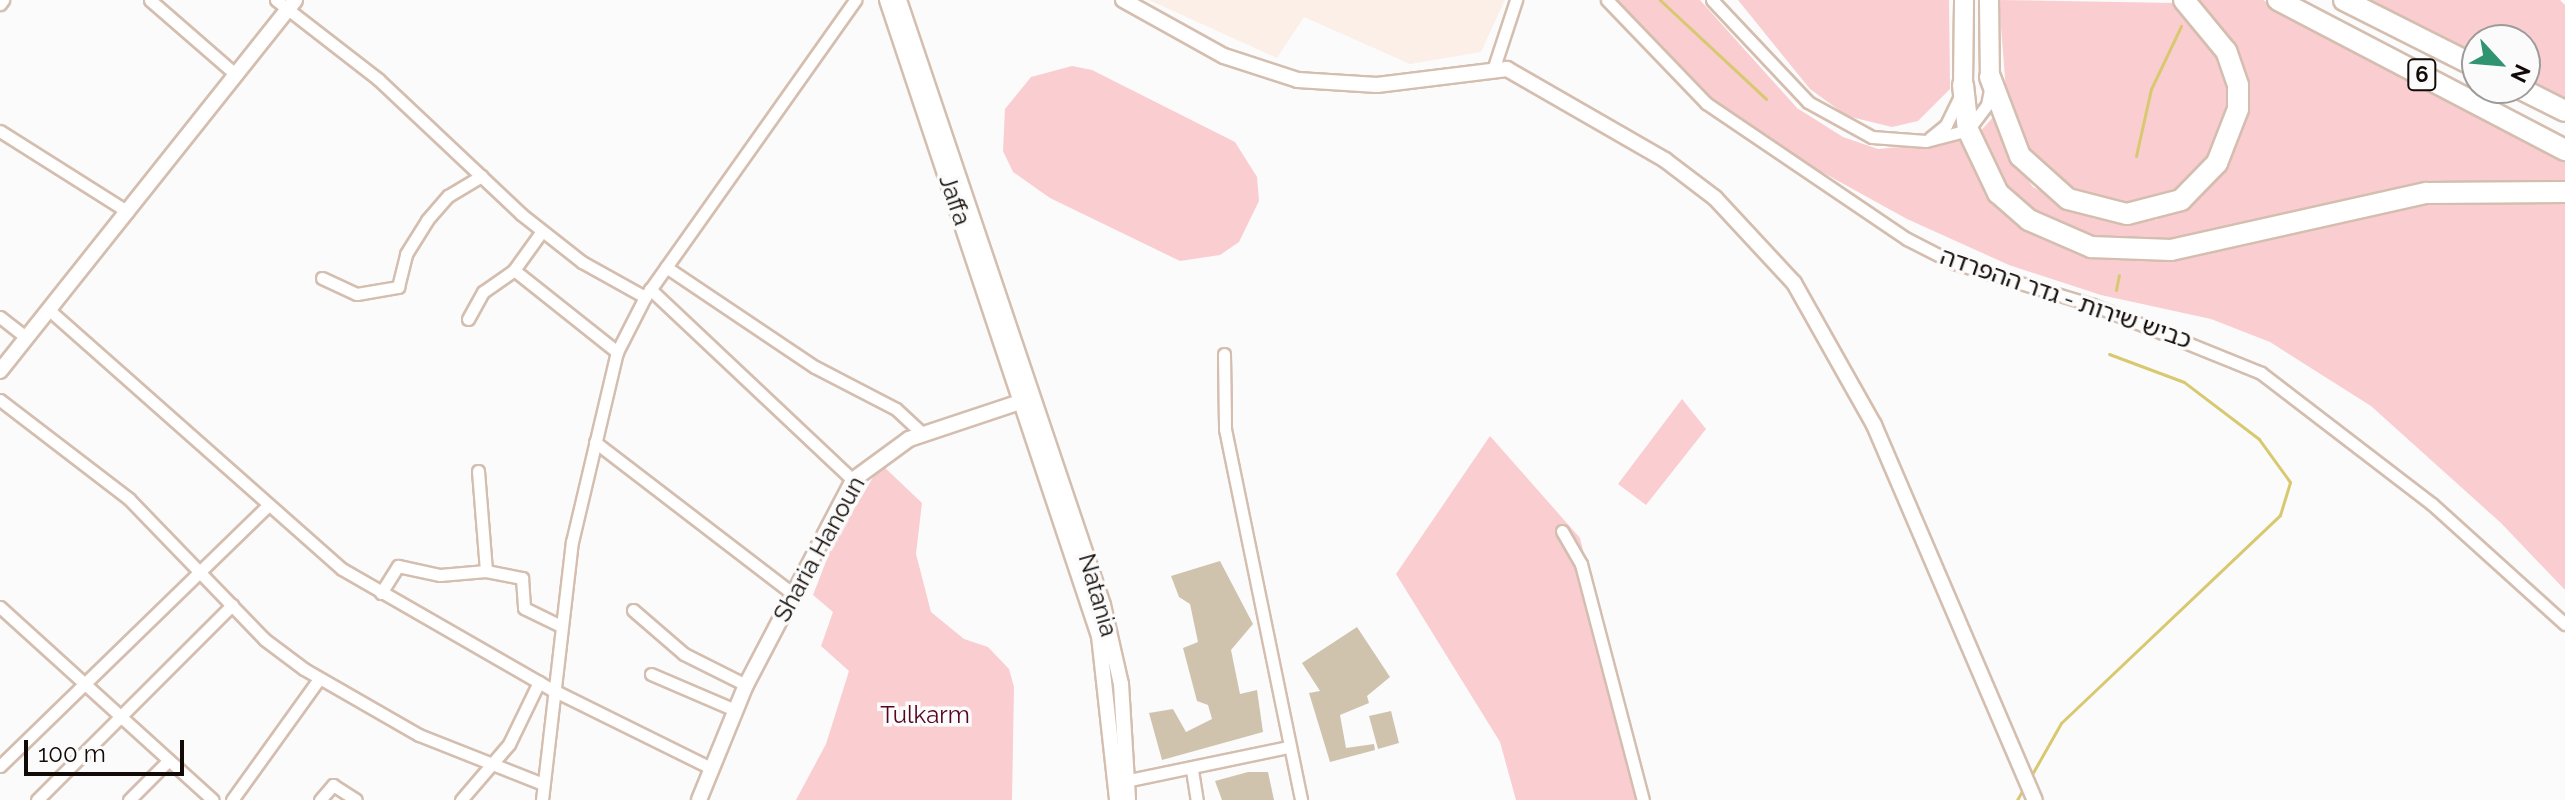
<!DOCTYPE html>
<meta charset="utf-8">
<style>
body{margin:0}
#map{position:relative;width:2565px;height:800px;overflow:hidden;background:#fbfbfb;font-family:Raleway,"Noto Sans Hebrew",sans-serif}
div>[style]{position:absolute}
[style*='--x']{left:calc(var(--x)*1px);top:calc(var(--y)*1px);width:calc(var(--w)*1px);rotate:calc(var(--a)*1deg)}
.built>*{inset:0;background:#fbefe7}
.green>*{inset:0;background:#facdd1}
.stream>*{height:3px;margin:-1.5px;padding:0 1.5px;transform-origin:1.5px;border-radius:1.5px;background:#d8c970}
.building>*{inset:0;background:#d0c3ae}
.roads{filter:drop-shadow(2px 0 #d4beaf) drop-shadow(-2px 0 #d4beaf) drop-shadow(0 2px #d4beaf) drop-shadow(0 -2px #d4beaf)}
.minor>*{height:11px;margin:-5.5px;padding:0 5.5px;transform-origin:5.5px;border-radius:5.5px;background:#fff}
.tertiary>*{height:14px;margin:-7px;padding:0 7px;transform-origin:7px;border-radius:7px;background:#fff}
.trunk>*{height:18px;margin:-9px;padding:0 9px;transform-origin:9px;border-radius:9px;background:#fff}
.motorway>*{height:20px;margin:-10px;padding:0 10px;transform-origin:10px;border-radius:10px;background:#fff}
span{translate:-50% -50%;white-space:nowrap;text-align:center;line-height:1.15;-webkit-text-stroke:7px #fbfbfb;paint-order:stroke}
.shield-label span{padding:2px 6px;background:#fbfbfb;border:2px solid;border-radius:6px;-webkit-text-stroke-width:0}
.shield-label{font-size:22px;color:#120a06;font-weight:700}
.street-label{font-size:24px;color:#120a06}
.park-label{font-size:24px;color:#57041d}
.north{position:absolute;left:2461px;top:24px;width:80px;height:80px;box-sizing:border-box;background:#fbfbfb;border:2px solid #9e9b99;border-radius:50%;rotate:116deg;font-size:22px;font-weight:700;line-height:32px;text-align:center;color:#120a06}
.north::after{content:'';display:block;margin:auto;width:28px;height:36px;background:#309470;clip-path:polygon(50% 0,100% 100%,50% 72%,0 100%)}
.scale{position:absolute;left:24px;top:740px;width:160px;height:36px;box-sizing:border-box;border:4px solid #120a06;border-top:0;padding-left:10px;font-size:24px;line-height:28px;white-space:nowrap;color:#120a06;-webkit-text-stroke:6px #fbfbfb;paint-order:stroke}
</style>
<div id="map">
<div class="built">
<div style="clip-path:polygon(1149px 0,1505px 0,1481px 52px,1410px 64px,1304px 17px,1277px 58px)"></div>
</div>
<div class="green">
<div style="clip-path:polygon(1615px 0,1700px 0,1797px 108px,1843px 137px,1878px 149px,1960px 141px,2000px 208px,2038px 236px,2077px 249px,2116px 255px,2365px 204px,2565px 199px,2565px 590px,2501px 523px,2371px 406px,2270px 342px,2211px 319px,2101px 295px,2009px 265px,1907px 219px,1733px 123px)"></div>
<div style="clip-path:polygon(1738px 0,1949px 0,1950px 89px,1918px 121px,1892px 127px,1847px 116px,1810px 89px)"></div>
<div style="clip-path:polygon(1999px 0,2175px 3px,2219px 55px,2230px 81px,2230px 108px,2210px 159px,2177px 193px,2127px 206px,2071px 192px,2027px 152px,2007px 104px)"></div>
<div style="clip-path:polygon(2197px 0,2263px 0,2565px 159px,2565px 184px,2426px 185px,2170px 241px,2093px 239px,2033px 213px,2011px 196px,1977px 135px,1994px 116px,2005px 148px,2033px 187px,2095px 219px,2156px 220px,2208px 189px,2237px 142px,2248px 94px,2234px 46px)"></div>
<div style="clip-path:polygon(2364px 0,2560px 0,2565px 5px,2565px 103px,2525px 83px,2525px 40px,2477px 40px,2477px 58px)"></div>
<div style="clip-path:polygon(1072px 66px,1092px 70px,1235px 142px,1257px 177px,1259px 201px,1239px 242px,1220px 255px,1180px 261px,1050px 198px,1013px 172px,1003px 151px,1005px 109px,1031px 77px)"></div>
<div style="clip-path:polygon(1682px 399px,1706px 429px,1646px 505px,1618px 484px)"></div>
<div style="clip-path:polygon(1490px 436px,1580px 538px,1643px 800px,1516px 800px,1500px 742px,1396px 574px)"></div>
<div style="clip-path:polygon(881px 464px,922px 503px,916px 554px,931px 612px,964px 639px,988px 647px,1009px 669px,1014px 687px,1012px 800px,796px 800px,826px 744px,849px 671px,821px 646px,833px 612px,813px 595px,832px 546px)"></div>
</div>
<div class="stream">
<div style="--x:1660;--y:0;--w:145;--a:43"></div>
<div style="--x:2136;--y:156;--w:69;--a:-77.4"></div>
<div style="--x:2151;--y:89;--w:70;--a:-64.5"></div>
<div style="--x:2116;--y:290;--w:15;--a:-79"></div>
<div style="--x:2031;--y:776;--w:61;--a:-60.5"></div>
<div style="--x:2061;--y:723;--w:302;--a:-43.5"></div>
<div style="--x:2280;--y:515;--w:34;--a:-73"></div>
<div style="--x:2290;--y:482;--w:53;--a:-125.8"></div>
<div style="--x:2259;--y:439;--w:94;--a:-142.8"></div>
<div style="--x:2184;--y:382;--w:80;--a:-159.5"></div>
<div style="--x:2017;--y:800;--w:13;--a:-61"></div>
</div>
<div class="building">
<div style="clip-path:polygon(1220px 561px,1253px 624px,1231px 650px,1240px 694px,1257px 690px,1263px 732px,1162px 760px,1149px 713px,1173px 709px,1186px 732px,1212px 719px,1208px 705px,1197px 701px,1183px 648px,1198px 642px,1190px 604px,1179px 597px,1171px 576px)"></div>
<div style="clip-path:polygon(1357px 627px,1390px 677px,1367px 696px,1369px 703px,1340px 715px,1346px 748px,1374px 744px,1375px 750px,1330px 762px,1309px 693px,1320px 691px,1302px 663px)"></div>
<div style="clip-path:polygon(1391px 711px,1399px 743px,1378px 749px,1369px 716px)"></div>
<div style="clip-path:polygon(1248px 772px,1268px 772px,1274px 800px,1222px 800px,1215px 781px)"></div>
</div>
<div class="roads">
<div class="minor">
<div style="--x:150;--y:0;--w:113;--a:41"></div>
<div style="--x:276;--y:0;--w:130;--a:37.8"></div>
<div style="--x:379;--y:80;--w:195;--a:43.3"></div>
<div style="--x:521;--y:214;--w:78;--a:38.2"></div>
<div style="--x:582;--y:262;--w:72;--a:29.1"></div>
<div style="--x:1607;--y:0;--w:143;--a:46.1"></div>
<div style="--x:1706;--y:103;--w:243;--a:34.1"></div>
<div style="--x:1907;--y:239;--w:53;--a:27.1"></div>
<div style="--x:1954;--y:263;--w:145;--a:16.8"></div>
<div style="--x:2093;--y:305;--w:181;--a:22"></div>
<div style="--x:2261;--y:373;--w:215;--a:37.5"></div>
<div style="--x:2432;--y:504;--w:179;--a:42.1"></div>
<div style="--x:1712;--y:0;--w:140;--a:46.7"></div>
<div style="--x:1808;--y:102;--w:73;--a:28.7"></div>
<div style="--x:1872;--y:137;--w:54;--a:4.2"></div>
<div style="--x:1926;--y:141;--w:43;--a:-14.7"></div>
<div style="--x:1968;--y:130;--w:31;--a:-53"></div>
<div style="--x:1987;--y:105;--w:16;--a:-79"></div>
<div style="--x:0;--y:4;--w:5;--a:-53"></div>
<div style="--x:1494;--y:67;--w:71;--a:-71.8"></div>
<div style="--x:0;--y:131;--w:151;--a:32.3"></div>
<div style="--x:1930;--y:138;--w:21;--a:-39"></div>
<div style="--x:1946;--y:125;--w:34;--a:-64"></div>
<div style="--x:666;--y:267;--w:179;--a:33.9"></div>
<div style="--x:815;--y:367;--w:91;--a:27.4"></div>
<div style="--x:896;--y:409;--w:35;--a:43"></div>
<div style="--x:514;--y:270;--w:132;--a:38.5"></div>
<div style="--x:322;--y:278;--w:38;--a:25"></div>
<div style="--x:357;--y:294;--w:42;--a:-9.7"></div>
<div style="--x:398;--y:287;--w:34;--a:-76"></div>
<div style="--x:406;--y:254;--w:40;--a:-58"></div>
<div style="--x:427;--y:220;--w:32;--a:-49"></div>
<div style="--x:448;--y:196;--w:39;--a:-31"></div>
<div style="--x:650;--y:289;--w:279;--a:43.3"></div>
<div style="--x:48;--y:309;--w:392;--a:41.5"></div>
<div style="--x:342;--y:569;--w:241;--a:29.9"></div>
<div style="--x:551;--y:689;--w:178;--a:26.3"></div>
<div style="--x:0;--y:317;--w:33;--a:38"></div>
<div style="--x:468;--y:319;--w:31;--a:-61"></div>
<div style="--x:483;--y:292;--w:38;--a:-35"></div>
<div style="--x:514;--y:270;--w:48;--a:-54.3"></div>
<div style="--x:1224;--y:354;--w:75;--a:89.2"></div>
<div style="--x:1225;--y:429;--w:379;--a:78.4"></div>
<div style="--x:0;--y:400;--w:163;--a:37.5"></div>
<div style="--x:129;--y:499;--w:194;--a:46"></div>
<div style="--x:264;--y:639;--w:50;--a:36.9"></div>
<div style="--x:304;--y:669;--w:133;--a:29.9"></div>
<div style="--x:419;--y:735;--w:133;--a:21.6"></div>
<div style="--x:595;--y:442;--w:250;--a:37.5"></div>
<div style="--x:478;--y:471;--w:100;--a:85.4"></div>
<div style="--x:486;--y:571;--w:37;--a:11"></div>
<div style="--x:522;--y:578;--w:30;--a:86"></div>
<div style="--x:524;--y:608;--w:39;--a:26"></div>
<div style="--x:1562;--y:531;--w:38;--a:60"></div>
<div style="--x:1581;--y:564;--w:244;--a:75.3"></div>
<div style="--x:381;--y:593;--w:32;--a:-58"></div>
<div style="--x:398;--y:566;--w:43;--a:12.1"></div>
<div style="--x:440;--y:575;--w:46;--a:-5"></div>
<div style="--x:0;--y:607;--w:287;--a:42.2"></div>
<div style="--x:633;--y:610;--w:67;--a:40.8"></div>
<div style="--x:684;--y:654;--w:69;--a:26.6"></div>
<div style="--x:651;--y:674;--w:91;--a:23.2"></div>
<div style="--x:0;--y:766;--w:374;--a:-44.2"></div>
<div style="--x:1192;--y:770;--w:30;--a:81"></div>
<div style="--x:1120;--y:782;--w:171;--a:-11.8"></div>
<div style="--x:37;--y:800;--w:276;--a:-45"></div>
<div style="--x:129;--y:800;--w:52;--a:-45"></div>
<div style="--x:232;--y:800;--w:149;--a:-54.3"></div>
<div style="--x:320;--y:800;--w:20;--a:-49"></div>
<div style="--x:333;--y:785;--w:27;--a:33"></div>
<div style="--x:461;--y:800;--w:74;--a:-49.4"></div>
<div style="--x:509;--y:744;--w:69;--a:-64.2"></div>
<div style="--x:542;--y:800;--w:260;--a:-83.4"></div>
<div style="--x:572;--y:542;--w:195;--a:-76.7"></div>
<div style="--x:617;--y:352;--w:62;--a:-63"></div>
<div style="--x:645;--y:297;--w:364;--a:-54.7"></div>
</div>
<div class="tertiary">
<div style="--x:887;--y:0;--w:670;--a:71.57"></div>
<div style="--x:1099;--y:636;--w:165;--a:83.7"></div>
<div style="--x:899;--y:0;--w:638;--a:71.37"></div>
<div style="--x:1103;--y:605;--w:81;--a:77.2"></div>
<div style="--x:1121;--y:684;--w:116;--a:86.5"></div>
<div style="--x:1123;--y:0;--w:115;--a:29"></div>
<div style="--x:1224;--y:56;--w:78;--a:18"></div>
<div style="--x:1298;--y:80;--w:79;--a:3.6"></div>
<div style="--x:1377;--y:85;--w:131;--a:-7"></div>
<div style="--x:1507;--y:69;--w:182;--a:29.9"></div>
<div style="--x:1665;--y:160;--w:63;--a:37.2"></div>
<div style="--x:1715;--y:198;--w:116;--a:47.1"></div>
<div style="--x:1794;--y:283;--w:163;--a:60.6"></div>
<div style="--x:1874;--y:425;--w:408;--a:66.8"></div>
<div style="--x:0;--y:371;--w:474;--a:-51.5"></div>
<div style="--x:699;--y:800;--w:124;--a:-67.8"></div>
<div style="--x:746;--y:685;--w:231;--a:-62.4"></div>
<div style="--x:853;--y:480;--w:69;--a:-36.2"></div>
<div style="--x:909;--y:439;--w:130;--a:-18.4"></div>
</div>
<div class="trunk">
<div style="--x:1989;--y:0;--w:77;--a:89.3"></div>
<div style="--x:1963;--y:85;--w:85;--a:-89.3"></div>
</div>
<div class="motorway">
<div style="--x:2278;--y:0;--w:324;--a:27.6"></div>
<div style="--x:2344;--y:0;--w:149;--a:26.7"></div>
<div style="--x:1990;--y:77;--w:85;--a:69.2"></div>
<div style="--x:2020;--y:156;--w:64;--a:41.9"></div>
<div style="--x:2068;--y:199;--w:61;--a:14.3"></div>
<div style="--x:2127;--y:214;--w:56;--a:-14.5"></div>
<div style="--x:2181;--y:200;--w:52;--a:-45.8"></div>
<div style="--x:2217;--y:163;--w:58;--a:-68.7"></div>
<div style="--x:2238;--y:109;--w:24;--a:-90"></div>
<div style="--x:2238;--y:85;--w:36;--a:-109"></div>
<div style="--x:2226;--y:51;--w:66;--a:-129.5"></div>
<div style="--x:1963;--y:85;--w:45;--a:83.7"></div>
<div style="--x:1968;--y:130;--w:70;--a:64.5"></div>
<div style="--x:1998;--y:193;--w:41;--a:41.1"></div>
<div style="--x:2029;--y:220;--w:68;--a:23.5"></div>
<div style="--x:2091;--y:247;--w:80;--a:2.1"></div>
<div style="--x:2171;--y:250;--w:262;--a:-12.6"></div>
<div style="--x:2427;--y:193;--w:138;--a:-0.4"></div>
<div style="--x:2519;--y:88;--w:51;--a:26.6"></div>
</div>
</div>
<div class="shield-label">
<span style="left:2422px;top:75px">6</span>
</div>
<div class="street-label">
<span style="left:955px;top:200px;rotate:71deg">Jaffa</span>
<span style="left:2066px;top:298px;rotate:19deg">כביש שירות - גדר ההפרדה</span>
<span style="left:819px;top:549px;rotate:-61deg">Sharia Hanoun</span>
<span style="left:1098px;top:595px;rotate:74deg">Natania</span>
</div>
<div class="park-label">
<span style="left:925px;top:715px">Tulkarm</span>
</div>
<div class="north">N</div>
<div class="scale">100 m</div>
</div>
